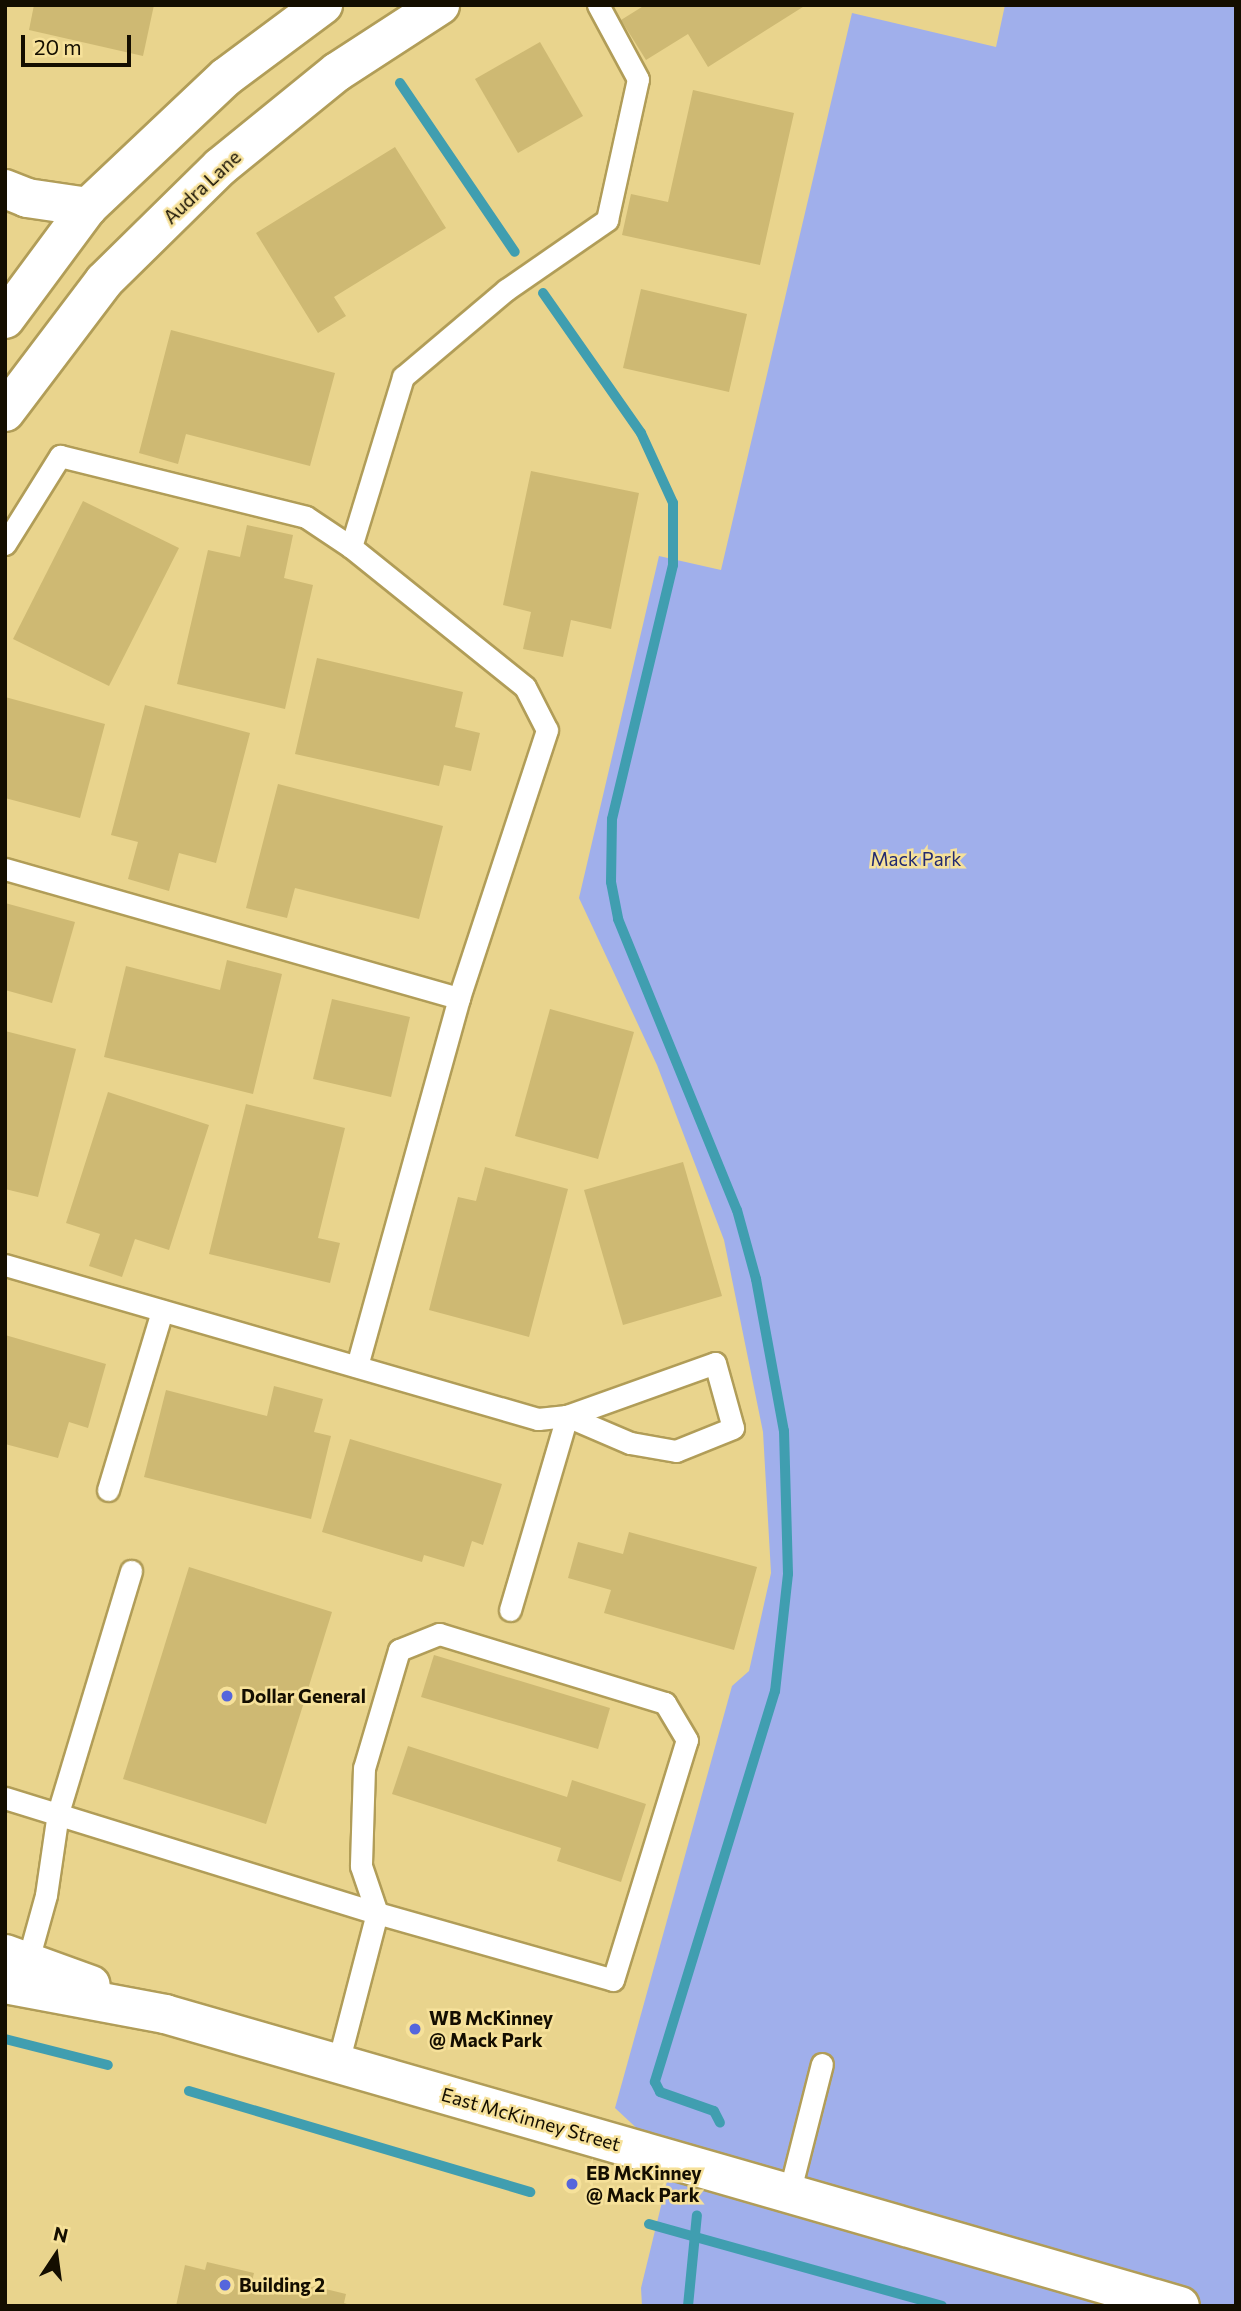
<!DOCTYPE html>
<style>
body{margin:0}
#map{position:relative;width:1241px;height:2311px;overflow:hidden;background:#e9d48d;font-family:Commissioner,sans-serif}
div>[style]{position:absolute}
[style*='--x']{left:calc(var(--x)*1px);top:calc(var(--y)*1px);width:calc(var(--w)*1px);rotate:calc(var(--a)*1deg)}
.green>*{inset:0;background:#a0afeb}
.stream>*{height:10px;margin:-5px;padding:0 5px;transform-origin:5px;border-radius:5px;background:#409eb0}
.building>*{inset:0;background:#ceb973}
.roads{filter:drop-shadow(2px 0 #b19d58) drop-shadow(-2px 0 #b19d58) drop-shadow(0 2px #b19d58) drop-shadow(0 -2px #b19d58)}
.lane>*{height:21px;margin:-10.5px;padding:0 10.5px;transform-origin:10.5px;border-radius:10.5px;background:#fff}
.secondary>*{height:38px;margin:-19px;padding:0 19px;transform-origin:19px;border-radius:19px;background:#fff}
.dots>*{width:19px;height:19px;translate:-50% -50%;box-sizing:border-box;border:4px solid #f6e19a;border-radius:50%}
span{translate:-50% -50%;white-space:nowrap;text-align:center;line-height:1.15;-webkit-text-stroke:5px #f6e19a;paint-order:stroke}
.street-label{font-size:19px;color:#140e00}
.park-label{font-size:19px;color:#222970}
.poi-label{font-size:19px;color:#140e00;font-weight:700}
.left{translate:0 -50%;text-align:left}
.frame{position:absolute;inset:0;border:7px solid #140e00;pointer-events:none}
.north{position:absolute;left:21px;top:2220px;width:70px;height:70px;-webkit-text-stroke:5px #f6e19a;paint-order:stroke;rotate:13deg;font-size:19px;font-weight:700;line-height:28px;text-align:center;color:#140e00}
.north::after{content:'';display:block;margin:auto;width:24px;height:32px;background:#140e00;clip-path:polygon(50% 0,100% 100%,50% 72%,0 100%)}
.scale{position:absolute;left:21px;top:35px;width:110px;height:32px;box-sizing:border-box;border:4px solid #140e00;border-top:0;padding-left:9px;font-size:21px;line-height:24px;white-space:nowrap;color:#140e00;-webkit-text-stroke:5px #f6e19a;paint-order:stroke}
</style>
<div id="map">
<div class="green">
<div style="clip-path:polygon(1005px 5px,1236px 5px,1236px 2306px,642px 2306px,641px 2288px,672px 2161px,615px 2108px,732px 1686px,749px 1671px,771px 1573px,763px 1432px,724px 1240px,657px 1065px,579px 898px,659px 556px,721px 570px,852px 13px,996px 47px)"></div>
</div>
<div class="stream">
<div style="--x:400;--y:83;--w:204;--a:55.8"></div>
<div style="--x:543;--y:293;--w:171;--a:55"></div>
<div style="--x:641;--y:433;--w:77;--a:65.4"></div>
<div style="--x:673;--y:503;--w:62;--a:90"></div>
<div style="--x:673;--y:565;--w:261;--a:103.5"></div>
<div style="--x:612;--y:819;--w:63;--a:90.9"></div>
<div style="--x:611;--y:882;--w:38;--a:79"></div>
<div style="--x:618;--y:919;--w:314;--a:67.8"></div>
<div style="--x:737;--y:1210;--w:72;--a:74.6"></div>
<div style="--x:756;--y:1279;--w:155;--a:79.6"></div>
<div style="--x:784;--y:1431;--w:143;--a:88.4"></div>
<div style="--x:788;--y:1574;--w:118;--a:96.3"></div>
<div style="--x:775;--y:1691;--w:409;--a:107.1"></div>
<div style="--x:655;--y:2082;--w:11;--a:63"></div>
<div style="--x:660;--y:2092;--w:57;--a:19.4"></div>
<div style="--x:714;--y:2111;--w:13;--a:63"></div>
<div style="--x:5;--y:2039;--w:106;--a:14.2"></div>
<div style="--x:189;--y:2091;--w:356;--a:16.5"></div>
<div style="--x:649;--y:2224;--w:304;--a:15.6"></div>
<div style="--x:688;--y:2306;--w:91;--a:-84.4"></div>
</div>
<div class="building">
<div style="clip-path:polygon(34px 5px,154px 5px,143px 56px,29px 30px)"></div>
<div style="clip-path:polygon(645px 5px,806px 5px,708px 67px,688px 34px,646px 60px,621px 20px)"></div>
<div style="clip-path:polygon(540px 42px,583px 116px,518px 153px,475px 79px)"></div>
<div style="clip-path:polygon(693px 90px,794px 113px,760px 265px,622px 235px,631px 194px,668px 202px)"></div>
<div style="clip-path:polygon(395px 147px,446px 228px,334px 297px,346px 316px,318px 333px,256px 233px)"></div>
<div style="clip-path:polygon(641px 289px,747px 314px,729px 392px,623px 368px)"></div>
<div style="clip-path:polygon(171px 330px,335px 373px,310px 466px,186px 434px,178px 464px,139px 453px)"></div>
<div style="clip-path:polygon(531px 471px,639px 493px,611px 629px,571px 620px,563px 657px,523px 649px,531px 612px,503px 605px)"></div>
<div style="clip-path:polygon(83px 501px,179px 548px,109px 686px,13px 639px)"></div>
<div style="clip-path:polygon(247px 525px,293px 535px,284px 578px,313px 585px,285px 709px,177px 684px,208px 550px,240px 557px)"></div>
<div style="clip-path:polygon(317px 658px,463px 692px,455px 727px,480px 733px,471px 771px,444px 765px,439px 786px,295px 754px)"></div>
<div style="clip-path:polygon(5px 697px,105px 724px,80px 818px,5px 798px)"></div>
<div style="clip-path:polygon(145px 705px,250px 733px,216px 863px,179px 853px,169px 891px,128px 879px,138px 842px,111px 835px)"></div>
<div style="clip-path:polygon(278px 784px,443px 826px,419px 919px,295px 888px,287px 918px,246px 908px)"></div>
<div style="clip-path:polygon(5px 903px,75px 922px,52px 1003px,5px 990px)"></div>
<div style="clip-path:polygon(227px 960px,282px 974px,253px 1094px,104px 1057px,126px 966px,220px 990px)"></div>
<div style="clip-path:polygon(332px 999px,410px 1017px,391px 1097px,313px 1079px)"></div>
<div style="clip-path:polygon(550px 1009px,634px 1032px,598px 1159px,515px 1136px)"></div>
<div style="clip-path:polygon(5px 1031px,76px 1049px,38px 1197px,5px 1189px)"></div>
<div style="clip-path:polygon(108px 1092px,209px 1125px,169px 1250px,135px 1239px,122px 1277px,89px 1266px,100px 1234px,66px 1223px)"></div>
<div style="clip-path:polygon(246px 1104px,345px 1128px,318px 1238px,340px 1243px,330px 1283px,209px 1254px)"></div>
<div style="clip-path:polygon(683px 1162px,722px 1296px,623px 1325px,584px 1190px)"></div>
<div style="clip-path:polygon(485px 1167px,568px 1189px,529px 1337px,429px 1310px,458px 1197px,476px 1201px)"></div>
<div style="clip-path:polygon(5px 1335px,106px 1364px,88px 1428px,69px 1422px,58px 1458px,5px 1444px)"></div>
<div style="clip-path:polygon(274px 1386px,323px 1399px,314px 1432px,331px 1436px,311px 1519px,144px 1477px,166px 1390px,267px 1416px)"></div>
<div style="clip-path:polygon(350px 1439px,502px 1484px,483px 1545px,472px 1541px,464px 1567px,424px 1555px,422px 1562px,322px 1532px)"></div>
<div style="clip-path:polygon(629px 1532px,757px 1567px,734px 1650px,604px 1613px,611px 1590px,568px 1578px,578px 1542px,623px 1554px)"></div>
<div style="clip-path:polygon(189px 1567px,332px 1612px,266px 1824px,123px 1779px)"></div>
<div style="clip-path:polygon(434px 1655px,610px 1708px,598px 1749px,421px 1697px)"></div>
<div style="clip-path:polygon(408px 1746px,567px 1797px,572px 1780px,646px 1804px,621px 1882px,557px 1861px,561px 1848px,392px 1794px)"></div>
<div style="clip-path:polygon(207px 2262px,254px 2273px,252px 2281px,295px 2291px,297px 2282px,346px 2294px,344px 2303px,353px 2306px,176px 2306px,185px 2265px,205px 2270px)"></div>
</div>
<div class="roads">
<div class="lane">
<div style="--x:5;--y:544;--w:104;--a:-58"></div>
<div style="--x:60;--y:456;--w:253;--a:13.9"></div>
<div style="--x:306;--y:517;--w:54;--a:33.7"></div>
<div style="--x:351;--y:547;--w:223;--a:38.8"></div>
<div style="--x:525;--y:687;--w:48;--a:62.9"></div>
<div style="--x:547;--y:730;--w:282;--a:108.2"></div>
<div style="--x:459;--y:998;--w:382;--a:105.5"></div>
<div style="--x:351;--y:547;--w:178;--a:-73"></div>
<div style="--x:403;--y:377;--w:135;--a:-40.2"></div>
<div style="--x:506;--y:290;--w:123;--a:-34.7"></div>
<div style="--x:607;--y:220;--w:144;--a:-77.6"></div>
<div style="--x:638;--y:79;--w:84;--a:-118.4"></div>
<div style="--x:5;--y:869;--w:472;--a:15.9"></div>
<div style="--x:5;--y:1265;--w:555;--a:16.12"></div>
<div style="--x:538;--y:1419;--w:29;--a:-6"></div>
<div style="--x:567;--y:1416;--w:157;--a:-19.7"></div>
<div style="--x:715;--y:1363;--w:67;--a:74.5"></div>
<div style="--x:733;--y:1428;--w:61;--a:158"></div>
<div style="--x:676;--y:1451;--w:47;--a:-170.1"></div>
<div style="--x:630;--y:1443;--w:69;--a:-156.8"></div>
<div style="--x:108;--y:1490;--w:187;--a:-73.2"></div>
<div style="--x:510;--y:1610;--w:202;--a:-73.6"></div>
<div style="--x:5;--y:1798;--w:389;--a:17.2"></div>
<div style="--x:377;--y:1913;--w:245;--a:15.8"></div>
<div style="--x:613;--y:1980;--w:251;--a:-72.9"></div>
<div style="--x:687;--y:1740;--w:43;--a:-120.7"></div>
<div style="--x:665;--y:1703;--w:236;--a:-163"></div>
<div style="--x:439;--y:1634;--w:43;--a:158.2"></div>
<div style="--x:399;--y:1650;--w:123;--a:106.5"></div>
<div style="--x:364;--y:1768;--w:98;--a:91.8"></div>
<div style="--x:361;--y:1866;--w:50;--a:71.2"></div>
<div style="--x:377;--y:1913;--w:155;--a:104.6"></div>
<div style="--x:28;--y:1960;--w:67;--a:-74.5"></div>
<div style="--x:46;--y:1895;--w:83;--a:-81.7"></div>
<div style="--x:58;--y:1813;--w:253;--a:-73.2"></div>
<div style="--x:789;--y:2194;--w:134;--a:-75.8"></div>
</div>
<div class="secondary">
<div style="--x:5;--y:189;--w:24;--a:22"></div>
<div style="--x:27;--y:198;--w:62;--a:8.4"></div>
<div style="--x:5;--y:319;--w:139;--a:-53.5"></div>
<div style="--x:88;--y:207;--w:190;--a:-43.3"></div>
<div style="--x:226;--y:77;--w:121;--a:-36.6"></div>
<div style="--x:5;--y:412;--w:164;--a:-52.9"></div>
<div style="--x:104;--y:281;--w:163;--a:-44.5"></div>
<div style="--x:220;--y:167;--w:151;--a:-39.1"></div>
<div style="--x:337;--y:72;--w:123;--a:-33"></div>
<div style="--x:5;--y:1954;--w:91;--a:19.8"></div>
<div style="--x:5;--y:1984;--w:163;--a:10.6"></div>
<div style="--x:165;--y:2014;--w:1056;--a:16.05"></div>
</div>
</div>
<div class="dots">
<div style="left:227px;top:1696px;background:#5566dc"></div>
<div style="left:415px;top:2029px;background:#5566dc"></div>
<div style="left:572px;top:2184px;background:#5566dc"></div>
<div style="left:225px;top:2285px;background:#5566dc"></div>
</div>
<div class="street-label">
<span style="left:202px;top:187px;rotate:-43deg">Audra Lane</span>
<span style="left:531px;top:2119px;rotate:16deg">East McKinney Street</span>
</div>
<div class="park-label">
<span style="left:916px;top:859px">Mack Park</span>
</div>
<div class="poi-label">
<span class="left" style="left:241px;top:1696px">Dollar General</span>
<span class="left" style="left:429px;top:2029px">WB McKinney<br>@ Mack Park</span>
<span class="left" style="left:586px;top:2184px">EB McKinney<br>@ Mack Park</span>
<span class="left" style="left:239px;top:2285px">Building 2</span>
</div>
<div class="frame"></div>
<div class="north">N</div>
<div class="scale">20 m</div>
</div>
